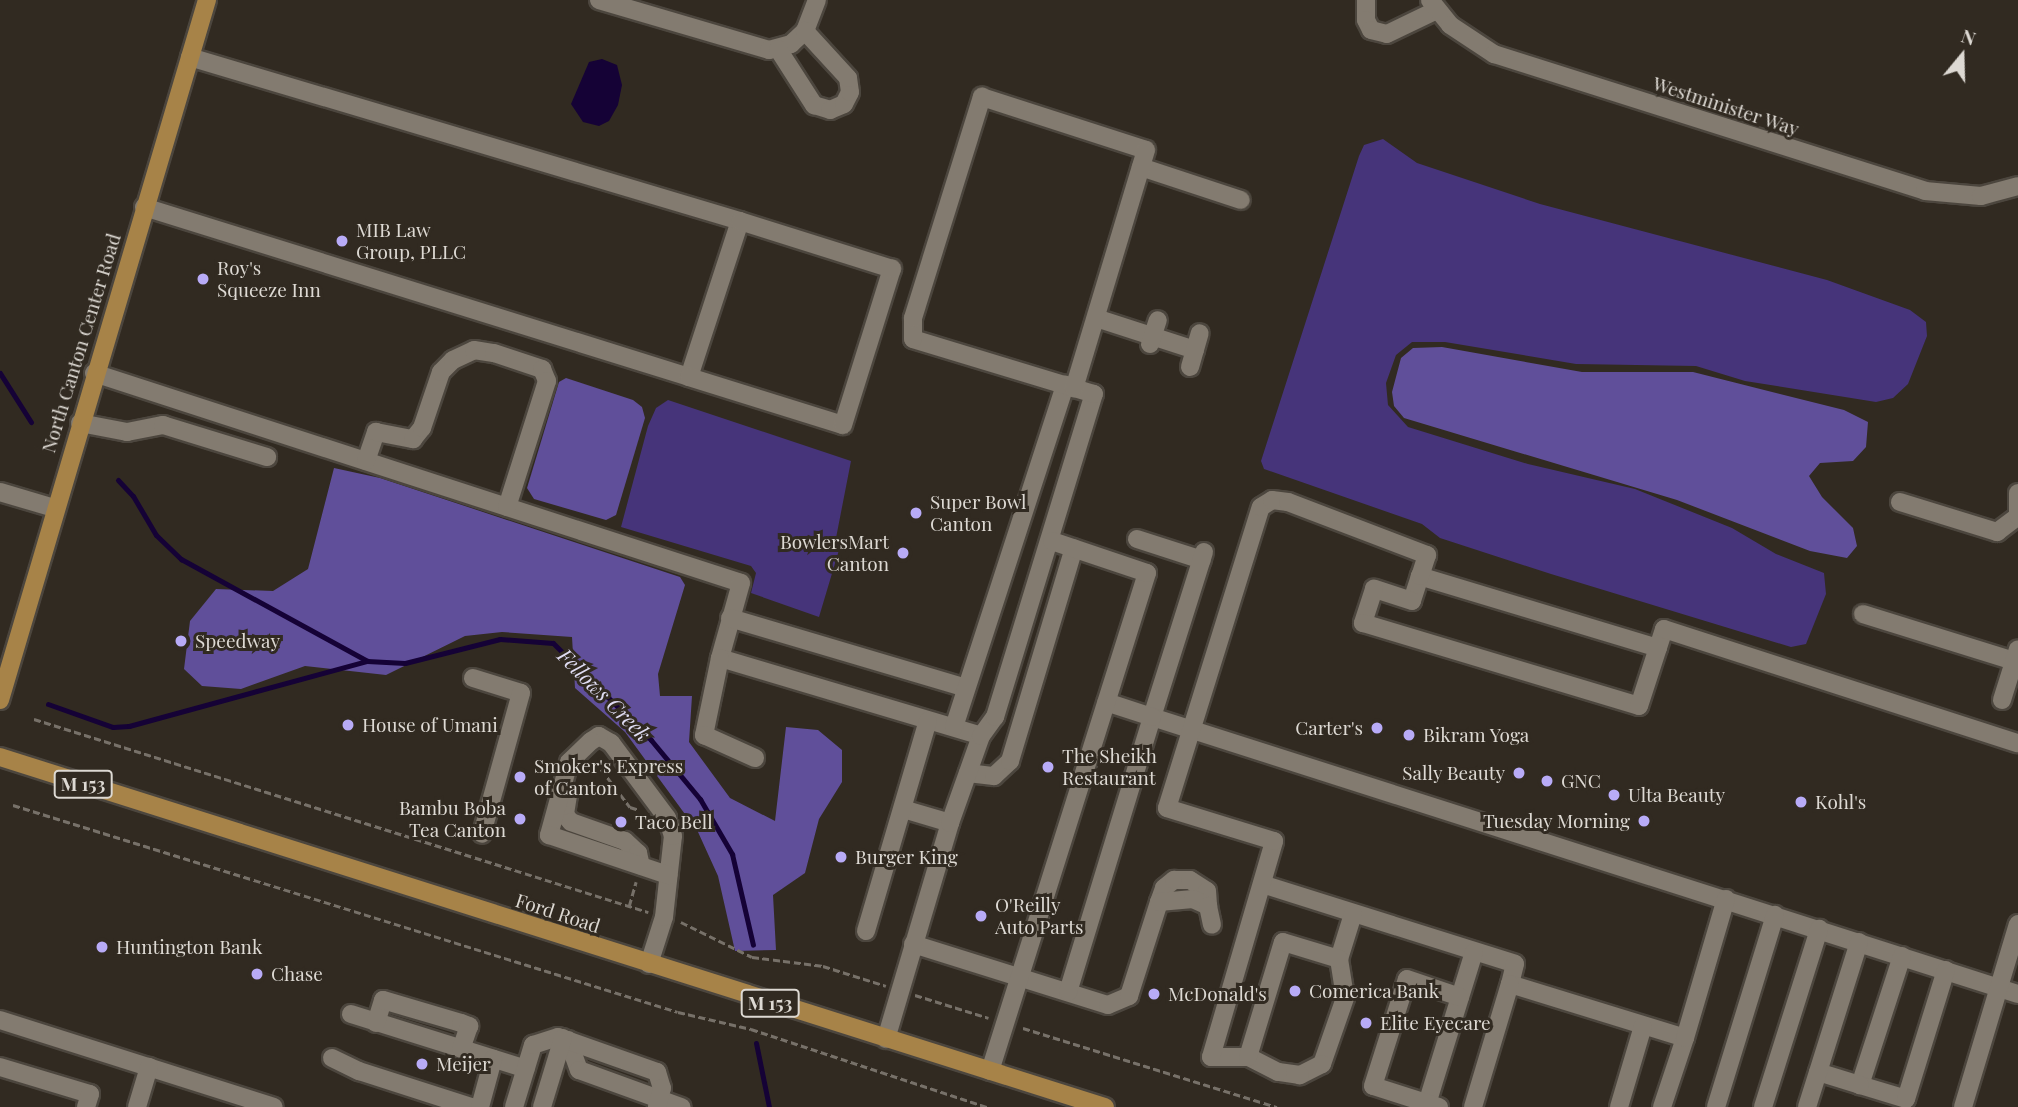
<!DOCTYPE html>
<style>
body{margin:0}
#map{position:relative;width:2018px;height:1107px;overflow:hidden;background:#312a21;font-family:"Playfair Display",serif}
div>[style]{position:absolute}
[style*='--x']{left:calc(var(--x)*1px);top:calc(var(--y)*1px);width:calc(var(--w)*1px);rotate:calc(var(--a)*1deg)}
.green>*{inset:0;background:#46347a}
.forest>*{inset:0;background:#604f9a}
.water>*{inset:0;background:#150236}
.stream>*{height:5px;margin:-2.5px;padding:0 2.5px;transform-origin:2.5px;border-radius:2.5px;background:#150236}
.path>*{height:2.5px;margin-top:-1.25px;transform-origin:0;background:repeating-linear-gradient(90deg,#777169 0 7px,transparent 0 10.5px)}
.roads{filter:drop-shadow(2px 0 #4c463e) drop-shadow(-2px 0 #4c463e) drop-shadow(0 2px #4c463e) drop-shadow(0 -2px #4c463e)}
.minor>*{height:18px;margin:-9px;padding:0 9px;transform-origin:9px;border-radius:9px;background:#837b70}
.major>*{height:18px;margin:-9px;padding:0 9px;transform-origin:9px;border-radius:9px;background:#a78348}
.dots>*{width:19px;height:19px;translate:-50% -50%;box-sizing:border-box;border:4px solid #312a21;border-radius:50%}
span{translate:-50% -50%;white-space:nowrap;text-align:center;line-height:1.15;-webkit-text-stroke:6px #312a21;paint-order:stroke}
.shield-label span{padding:2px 5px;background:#312a21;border:2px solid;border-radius:5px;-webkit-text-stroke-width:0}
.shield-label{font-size:18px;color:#ddd9d3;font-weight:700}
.street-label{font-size:19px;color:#ddd9d3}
.poi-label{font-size:19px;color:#ddd9d3}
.left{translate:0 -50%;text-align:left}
.right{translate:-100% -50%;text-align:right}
.water-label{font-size:21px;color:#dfdcf2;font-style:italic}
.north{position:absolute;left:1927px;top:21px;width:70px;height:70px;-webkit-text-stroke:5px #312a21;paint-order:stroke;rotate:19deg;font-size:19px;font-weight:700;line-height:28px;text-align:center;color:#ddd9d3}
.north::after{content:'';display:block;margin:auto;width:24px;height:32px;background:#ddd9d3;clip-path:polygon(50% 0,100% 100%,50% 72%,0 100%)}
</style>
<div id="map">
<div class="green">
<div style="clip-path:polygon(1383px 139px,1417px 163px,1540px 204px,1827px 280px,1910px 310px,1926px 322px,1927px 336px,1908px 384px,1893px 398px,1876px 402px,1745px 381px,1696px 366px,1576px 364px,1445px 342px,1412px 342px,1396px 355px,1386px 383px,1388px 405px,1408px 427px,1528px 464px,1635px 489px,1732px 528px,1776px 554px,1824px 573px,1826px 594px,1806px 644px,1791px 647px,1551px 574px,1440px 538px,1422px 524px,1264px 469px,1261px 461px,1359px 156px,1364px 145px)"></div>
<div style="clip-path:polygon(668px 400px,851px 461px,836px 538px,839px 550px,819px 617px,751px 593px,756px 573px,751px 566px,621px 527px,648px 426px,656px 408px)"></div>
</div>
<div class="forest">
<div style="clip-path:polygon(1442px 347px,1582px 372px,1693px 372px,1844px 410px,1868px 422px,1866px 447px,1853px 461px,1820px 463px,1809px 476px,1822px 497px,1853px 528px,1857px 546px,1847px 558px,1810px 551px,1677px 500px,1404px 418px,1394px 406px,1392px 392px,1401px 358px,1413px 348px)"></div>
<div style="clip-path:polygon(566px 378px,633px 400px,642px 407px,645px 418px,616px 515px,606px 520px,534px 499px,527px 488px,559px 382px)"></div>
<div style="clip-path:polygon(334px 468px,380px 478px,680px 577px,685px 585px,658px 674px,660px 696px,692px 696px,689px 742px,730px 798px,775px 821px,786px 727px,818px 730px,842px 750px,842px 782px,819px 819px,805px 873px,773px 895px,776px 950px,735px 951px,718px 876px,698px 832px,625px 732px,575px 688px,572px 637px,502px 632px,465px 636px,386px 675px,305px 666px,241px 689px,202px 686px,184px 669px,190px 621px,216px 589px,273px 591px,308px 569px)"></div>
</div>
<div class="water">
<div style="clip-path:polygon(602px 59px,617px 65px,622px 85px,618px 105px,609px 121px,599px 126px,583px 122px,571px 104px,589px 62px)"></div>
</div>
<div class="stream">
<div style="--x:0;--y:373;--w:58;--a:57.7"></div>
<div style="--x:118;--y:480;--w:22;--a:47"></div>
<div style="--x:133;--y:496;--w:45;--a:59.5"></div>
<div style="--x:156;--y:535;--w:35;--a:44"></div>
<div style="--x:181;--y:559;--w:212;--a:28.7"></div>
<div style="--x:48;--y:704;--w:69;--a:19.5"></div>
<div style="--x:113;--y:727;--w:16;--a:-4"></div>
<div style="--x:129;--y:726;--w:247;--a:-15.3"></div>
<div style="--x:367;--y:661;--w:38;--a:3"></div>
<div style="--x:405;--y:663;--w:98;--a:-14.2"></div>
<div style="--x:500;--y:639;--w:53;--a:4.3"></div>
<div style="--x:553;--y:643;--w:138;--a:44.7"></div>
<div style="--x:651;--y:740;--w:77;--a:50.3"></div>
<div style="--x:700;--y:799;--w:64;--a:59.8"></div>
<div style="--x:732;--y:854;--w:93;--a:77"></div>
<div style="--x:756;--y:1043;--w:65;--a:78.5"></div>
</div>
<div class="path">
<div style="--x:34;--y:719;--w:644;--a:17.45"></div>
<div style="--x:595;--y:761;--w:58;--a:52.7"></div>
<div style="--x:630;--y:807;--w:9;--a:18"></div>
<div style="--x:13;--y:805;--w:696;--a:17.29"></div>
<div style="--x:678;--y:1012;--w:75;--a:13.1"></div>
<div style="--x:751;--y:1029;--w:249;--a:18.3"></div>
<div style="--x:629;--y:906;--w:25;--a:-74"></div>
<div style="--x:681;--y:922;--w:79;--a:26.2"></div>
<div style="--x:752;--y:957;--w:72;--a:7.2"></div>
<div style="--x:823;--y:966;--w:66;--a:17.6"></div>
<div style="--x:915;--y:995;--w:77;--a:17.3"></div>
<div style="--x:1023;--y:1028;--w:266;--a:17.3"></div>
</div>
<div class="roads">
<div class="minor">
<div style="--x:599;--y:0;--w:177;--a:16.4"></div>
<div style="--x:769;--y:50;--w:23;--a:-15"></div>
<div style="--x:791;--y:44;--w:19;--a:-43"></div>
<div style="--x:805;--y:31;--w:33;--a:-69"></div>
<div style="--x:1366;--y:0;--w:20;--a:90"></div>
<div style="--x:1366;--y:20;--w:11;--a:63"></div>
<div style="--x:1371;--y:30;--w:16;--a:14"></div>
<div style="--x:1387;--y:34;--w:55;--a:-25.6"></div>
<div style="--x:1430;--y:0;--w:32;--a:51"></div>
<div style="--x:1450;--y:25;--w:53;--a:33.4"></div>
<div style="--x:1494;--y:54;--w:452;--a:17.6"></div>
<div style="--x:1925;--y:191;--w:56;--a:5.1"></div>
<div style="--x:1981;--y:196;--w:38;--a:-15"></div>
<div style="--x:778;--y:49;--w:67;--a:57.3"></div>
<div style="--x:814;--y:105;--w:17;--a:17"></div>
<div style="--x:830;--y:110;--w:15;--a:-23"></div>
<div style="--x:844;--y:104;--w:13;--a:-63"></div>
<div style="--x:850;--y:92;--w:14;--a:-98"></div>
<div style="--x:848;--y:78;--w:64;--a:-132.5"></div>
<div style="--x:1141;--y:167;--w:105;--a:18.3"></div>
<div style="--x:144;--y:207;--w:571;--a:17.32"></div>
<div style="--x:689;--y:377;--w:164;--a:-71.9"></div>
<div style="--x:740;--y:221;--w:574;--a:-163.4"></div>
<div style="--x:1096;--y:318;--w:104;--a:17.9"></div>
<div style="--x:1150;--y:344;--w:25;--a:-72"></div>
<div style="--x:1190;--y:367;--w:35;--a:-74"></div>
<div style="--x:94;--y:373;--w:680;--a:17.98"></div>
<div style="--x:741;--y:583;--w:78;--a:105.6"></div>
<div style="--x:720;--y:658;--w:272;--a:16.6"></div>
<div style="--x:689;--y:377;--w:161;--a:17.3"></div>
<div style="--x:843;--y:425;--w:164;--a:-72.6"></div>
<div style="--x:892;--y:269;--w:159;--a:-162.5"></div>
<div style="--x:80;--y:423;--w:48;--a:10.8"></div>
<div style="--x:127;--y:432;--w:37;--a:-11"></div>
<div style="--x:163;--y:425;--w:109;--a:17.1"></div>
<div style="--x:366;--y:461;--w:31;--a:-71"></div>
<div style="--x:376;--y:432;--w:38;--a:11"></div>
<div style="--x:413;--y:439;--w:14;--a:-51"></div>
<div style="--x:422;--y:428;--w:59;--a:-71.3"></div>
<div style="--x:441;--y:372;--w:17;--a:-45"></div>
<div style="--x:453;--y:360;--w:23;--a:-25"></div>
<div style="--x:474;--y:350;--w:20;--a:9"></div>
<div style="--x:494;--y:353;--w:51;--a:18.4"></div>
<div style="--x:542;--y:369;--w:13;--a:67"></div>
<div style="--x:547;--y:381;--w:132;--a:107.6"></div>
<div style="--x:0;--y:492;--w:56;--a:16.5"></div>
<div style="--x:1900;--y:502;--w:102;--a:17.2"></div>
<div style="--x:1997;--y:532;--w:26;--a:-37"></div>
<div style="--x:2018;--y:516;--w:23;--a:-90"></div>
<div style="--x:1137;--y:539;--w:68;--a:17.9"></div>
<div style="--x:1204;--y:552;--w:173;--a:107.5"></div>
<div style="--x:1152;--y:717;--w:909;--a:17.74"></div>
<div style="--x:1863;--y:614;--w:158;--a:17.3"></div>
<div style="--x:730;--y:618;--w:246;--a:16.5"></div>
<div style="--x:1658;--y:648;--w:249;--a:-163.2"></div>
<div style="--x:1420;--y:576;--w:26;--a:108"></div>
<div style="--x:1412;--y:601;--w:40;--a:-162"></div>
<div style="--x:1374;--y:589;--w:36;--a:108"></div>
<div style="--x:1363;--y:623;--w:288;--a:16.7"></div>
<div style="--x:1639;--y:706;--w:81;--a:-72"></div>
<div style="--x:1664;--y:629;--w:372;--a:17.9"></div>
<div style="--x:720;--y:658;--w:79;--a:101.7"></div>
<div style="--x:704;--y:735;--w:56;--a:24.3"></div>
<div style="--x:473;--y:678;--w:50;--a:17.4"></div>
<div style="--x:521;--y:693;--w:146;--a:105.5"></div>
<div style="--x:2002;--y:700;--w:53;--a:-72.6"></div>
<div style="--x:954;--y:727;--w:360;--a:-72"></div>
<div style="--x:968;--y:773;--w:26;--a:7"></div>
<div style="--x:994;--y:776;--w:22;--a:-43"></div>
<div style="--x:1010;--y:761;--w:222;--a:-73.3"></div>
<div style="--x:568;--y:795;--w:20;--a:99"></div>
<div style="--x:565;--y:815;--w:9;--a:49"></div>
<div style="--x:571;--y:822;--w:57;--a:19.4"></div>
<div style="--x:625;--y:841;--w:18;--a:43"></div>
<div style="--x:638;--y:853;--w:13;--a:77"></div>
<div style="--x:903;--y:809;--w:49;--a:16.6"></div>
<div style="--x:1262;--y:884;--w:265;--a:17.5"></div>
<div style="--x:1515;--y:964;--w:21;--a:104"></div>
<div style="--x:1510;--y:984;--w:183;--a:17.1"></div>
<div style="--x:1685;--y:1038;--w:73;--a:108.4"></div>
<div style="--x:1159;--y:902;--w:15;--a:-70"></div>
<div style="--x:1164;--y:888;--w:13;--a:-39"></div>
<div style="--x:1174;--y:880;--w:16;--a:0"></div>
<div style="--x:1190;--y:880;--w:20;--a:33"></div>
<div style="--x:1207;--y:891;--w:15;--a:86"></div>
<div style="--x:1353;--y:914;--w:47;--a:107.3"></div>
<div style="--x:1339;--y:959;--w:39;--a:81"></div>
<div style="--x:1345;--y:998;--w:70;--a:109.2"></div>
<div style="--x:1322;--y:1064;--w:25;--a:153"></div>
<div style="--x:1300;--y:1075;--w:22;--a:-172"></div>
<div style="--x:1278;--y:1072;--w:34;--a:-153"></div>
<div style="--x:1248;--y:1057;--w:37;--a:180"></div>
<div style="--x:1211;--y:1057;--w:225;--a:-73.7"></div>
<div style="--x:1274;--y:841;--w:112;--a:-162.9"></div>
<div style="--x:1167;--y:808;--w:315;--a:-72.7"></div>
<div style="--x:1261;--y:507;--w:13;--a:-32"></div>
<div style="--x:1272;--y:500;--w:16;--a:7"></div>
<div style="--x:1288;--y:502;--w:149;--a:20.9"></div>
<div style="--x:1427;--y:555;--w:22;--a:108"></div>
<div style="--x:866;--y:931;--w:219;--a:-73.6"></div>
<div style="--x:913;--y:944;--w:204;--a:17.4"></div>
<div style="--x:1108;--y:1005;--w:23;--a:-23"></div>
<div style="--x:1129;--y:996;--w:99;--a:-72.3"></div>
<div style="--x:1159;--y:902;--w:34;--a:-5"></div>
<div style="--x:1193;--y:899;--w:17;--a:25"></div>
<div style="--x:1208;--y:906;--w:19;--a:78"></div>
<div style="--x:1902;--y:956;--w:136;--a:108"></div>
<div style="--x:1860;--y:1085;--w:48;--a:16.9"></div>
<div style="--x:1906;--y:1099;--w:135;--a:-72.8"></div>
<div style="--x:649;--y:964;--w:49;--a:-72.3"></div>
<div style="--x:664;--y:917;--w:81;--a:-83.7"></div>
<div style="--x:673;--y:836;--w:19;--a:-108"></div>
<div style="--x:667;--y:818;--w:94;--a:-126.7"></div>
<div style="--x:611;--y:743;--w:14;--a:-150"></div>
<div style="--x:599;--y:736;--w:9;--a:148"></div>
<div style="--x:591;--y:741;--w:30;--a:136"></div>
<div style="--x:569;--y:762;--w:76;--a:105.3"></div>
<div style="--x:549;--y:835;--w:126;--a:18.6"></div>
<div style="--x:1068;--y:992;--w:288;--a:-73"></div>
<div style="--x:1152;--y:717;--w:48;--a:-161.9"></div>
<div style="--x:351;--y:1014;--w:183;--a:17.4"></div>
<div style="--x:0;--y:1020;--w:287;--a:17.6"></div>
<div style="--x:376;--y:1023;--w:24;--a:-73"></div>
<div style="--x:383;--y:1000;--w:81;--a:16.4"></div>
<div style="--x:461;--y:1023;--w:9;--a:21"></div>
<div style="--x:469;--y:1026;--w:24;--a:109"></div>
<div style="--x:1685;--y:1038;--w:145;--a:-73.6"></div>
<div style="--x:886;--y:1039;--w:225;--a:-73.5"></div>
<div style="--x:950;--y:823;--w:92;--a:-70.4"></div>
<div style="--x:981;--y:736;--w:24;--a:-54"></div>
<div style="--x:995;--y:717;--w:338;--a:-73"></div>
<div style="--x:1094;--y:394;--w:189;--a:-163.1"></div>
<div style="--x:913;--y:339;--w:21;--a:-90"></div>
<div style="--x:913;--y:318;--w:232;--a:-72.7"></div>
<div style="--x:982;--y:97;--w:172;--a:17.9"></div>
<div style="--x:1146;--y:150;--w:249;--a:106.8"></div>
<div style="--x:568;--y:1040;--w:32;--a:70"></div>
<div style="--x:579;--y:1070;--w:109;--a:19.9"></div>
<div style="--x:1248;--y:1057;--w:120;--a:-73.1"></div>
<div style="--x:1283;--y:942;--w:59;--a:16.9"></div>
<div style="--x:332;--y:1058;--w:30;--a:26"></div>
<div style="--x:359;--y:1071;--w:118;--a:17.8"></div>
<div style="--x:0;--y:1067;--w:94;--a:16.7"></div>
<div style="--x:90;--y:1094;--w:14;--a:107"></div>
<div style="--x:990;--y:1071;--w:522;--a:-72.5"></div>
<div style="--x:1147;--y:573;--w:100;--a:-161.4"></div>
<div style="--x:1818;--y:1072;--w:44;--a:17.2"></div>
<div style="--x:137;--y:1107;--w:42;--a:-73.3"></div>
<div style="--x:480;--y:1107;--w:50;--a:-74.8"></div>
<div style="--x:514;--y:1107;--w:65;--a:-73"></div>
<div style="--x:533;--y:1045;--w:26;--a:-18"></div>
<div style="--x:558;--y:1037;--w:105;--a:19.5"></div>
<div style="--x:657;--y:1072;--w:17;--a:73"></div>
<div style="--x:662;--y:1088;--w:20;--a:105"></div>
<div style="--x:542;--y:1107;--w:72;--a:-73.1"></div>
<div style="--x:1426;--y:1107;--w:162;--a:-72.8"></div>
<div style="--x:1439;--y:1107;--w:69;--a:-162.3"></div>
<div style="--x:1373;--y:1086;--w:112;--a:-72.4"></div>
<div style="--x:1407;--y:979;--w:56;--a:18.8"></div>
<div style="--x:1473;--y:1107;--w:128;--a:-73.3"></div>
<div style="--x:1619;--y:1107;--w:84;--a:-73.5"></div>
<div style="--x:1716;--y:1107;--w:201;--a:-72.9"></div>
<div style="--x:1763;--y:1107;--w:187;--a:-72.5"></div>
<div style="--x:1807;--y:1107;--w:173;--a:-72.5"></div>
<div style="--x:1963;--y:1107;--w:191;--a:-73.3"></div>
</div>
<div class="major">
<div style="--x:0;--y:700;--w:730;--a:-73.53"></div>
<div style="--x:0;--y:757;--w:1159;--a:17.58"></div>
</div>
</div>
<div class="dots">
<div style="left:342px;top:241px;background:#b8abf7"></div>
<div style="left:203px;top:279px;background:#b8abf7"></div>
<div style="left:916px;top:513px;background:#b8abf7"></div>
<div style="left:903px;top:553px;background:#b8abf7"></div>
<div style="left:181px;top:641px;background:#b8abf7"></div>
<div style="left:348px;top:725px;background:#b8abf7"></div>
<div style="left:1377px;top:728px;background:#b8abf7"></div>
<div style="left:1409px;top:735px;background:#b8abf7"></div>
<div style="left:1048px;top:767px;background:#b8abf7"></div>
<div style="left:1519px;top:773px;background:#b8abf7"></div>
<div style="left:520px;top:777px;background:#b8abf7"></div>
<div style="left:1547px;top:781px;background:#b8abf7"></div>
<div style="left:1614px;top:795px;background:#b8abf7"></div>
<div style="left:1801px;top:802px;background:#b8abf7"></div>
<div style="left:520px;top:819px;background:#b8abf7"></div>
<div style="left:1644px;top:821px;background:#b8abf7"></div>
<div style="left:621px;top:822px;background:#b8abf7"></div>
<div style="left:841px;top:857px;background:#b8abf7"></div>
<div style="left:981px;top:916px;background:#b8abf7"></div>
<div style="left:102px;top:947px;background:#b8abf7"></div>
<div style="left:257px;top:974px;background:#b8abf7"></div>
<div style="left:1295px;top:991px;background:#b8abf7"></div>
<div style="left:1154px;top:994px;background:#b8abf7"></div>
<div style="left:1366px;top:1023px;background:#b8abf7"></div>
<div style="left:422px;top:1064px;background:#b8abf7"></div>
</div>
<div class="shield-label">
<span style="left:83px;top:784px">M 153</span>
<span style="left:770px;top:1003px">M 153</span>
</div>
<div class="street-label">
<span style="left:1726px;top:106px;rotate:18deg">Westminister Way</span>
<span style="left:81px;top:343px;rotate:-73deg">North Canton Center Road</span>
<span style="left:558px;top:913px;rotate:18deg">Ford Road</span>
</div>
<div class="poi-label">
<span class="left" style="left:356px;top:241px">MIB Law<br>Group, PLLC</span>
<span class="left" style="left:217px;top:279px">Roy's<br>Squeeze Inn</span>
<span class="left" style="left:930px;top:513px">Super Bowl<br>Canton</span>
<span class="right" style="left:889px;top:553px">BowlersMart<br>Canton</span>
<span class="left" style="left:195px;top:641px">Speedway</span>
<span class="left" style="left:362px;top:725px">House of Umani</span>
<span class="right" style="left:1363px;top:728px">Carter's</span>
<span class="left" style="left:1423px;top:735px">Bikram Yoga</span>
<span class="left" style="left:1062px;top:767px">The Sheikh<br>Restaurant</span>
<span class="left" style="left:534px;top:777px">Smoker's Express<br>of Canton</span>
<span class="right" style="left:1505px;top:773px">Sally Beauty</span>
<span class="left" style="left:1561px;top:781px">GNC</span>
<span class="left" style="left:1628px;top:795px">Ulta Beauty</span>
<span class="left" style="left:1815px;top:802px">Kohl's</span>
<span class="right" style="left:506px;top:819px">Bambu Boba<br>Tea Canton</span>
<span class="right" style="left:1630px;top:821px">Tuesday Morning</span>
<span class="left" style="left:635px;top:822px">Taco Bell</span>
<span class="left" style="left:855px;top:857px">Burger King</span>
<span class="left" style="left:995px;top:916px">O'Reilly<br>Auto Parts</span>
<span class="left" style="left:116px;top:947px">Huntington Bank</span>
<span class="left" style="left:271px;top:974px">Chase</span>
<span class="left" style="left:1309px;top:991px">Comerica Bank</span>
<span class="left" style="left:1168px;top:994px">McDonald's</span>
<span class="left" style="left:1380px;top:1023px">Elite Eyecare</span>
<span class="left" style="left:436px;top:1064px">Meijer</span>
</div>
<div class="water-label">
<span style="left:605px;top:694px;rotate:45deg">Fellows Creek</span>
</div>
<div class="north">N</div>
</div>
